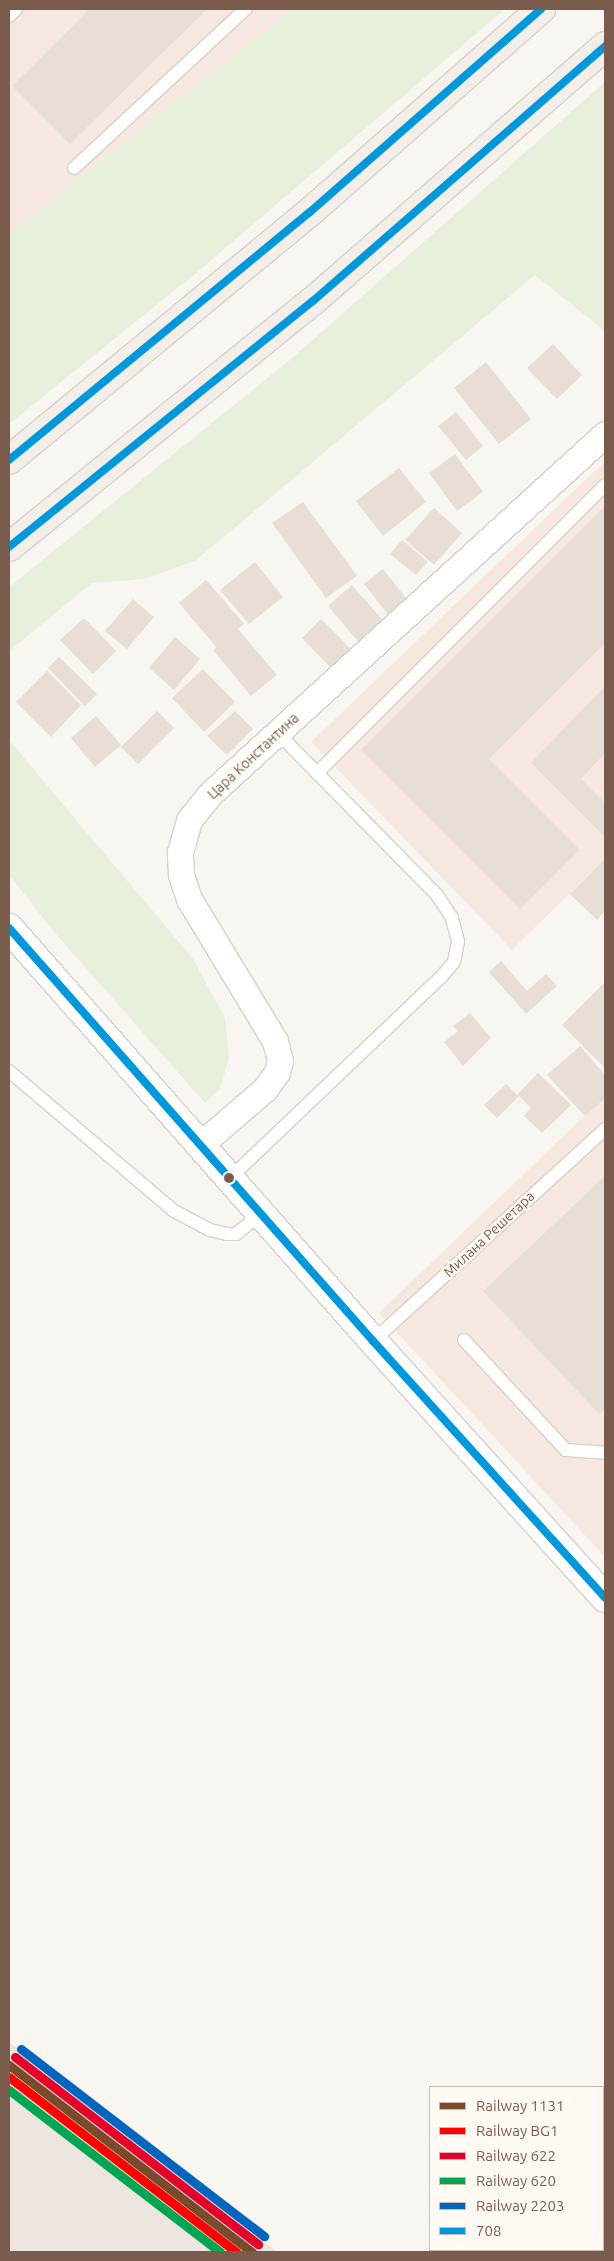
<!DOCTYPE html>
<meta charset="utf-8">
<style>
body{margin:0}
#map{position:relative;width:614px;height:2261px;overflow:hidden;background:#f9f5f0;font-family:Ubuntu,sans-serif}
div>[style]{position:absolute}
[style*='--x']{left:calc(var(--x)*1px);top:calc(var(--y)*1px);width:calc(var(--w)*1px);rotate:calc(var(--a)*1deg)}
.commercial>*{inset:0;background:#f6e8e1}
.industrial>*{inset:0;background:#ede5e0}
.green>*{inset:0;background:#e7f0db}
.building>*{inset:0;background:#e6ded7}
.roads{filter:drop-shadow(1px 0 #d7d1cb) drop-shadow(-1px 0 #d7d1cb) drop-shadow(0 1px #d7d1cb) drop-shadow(0 -1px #d7d1cb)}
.lane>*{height:12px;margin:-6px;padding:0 6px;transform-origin:6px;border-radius:6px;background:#fefefd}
.street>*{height:25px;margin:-12.5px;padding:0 12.5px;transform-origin:12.5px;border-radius:12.5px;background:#fefefd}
.secondary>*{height:28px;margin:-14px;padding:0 14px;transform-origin:14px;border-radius:14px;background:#fefefd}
.primary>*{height:28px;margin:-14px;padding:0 14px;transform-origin:14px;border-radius:14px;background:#f3eee8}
.bus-1>*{height:8px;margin:-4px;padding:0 4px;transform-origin:4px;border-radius:4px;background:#0098da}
.rail-1>*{height:9px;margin:-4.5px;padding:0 4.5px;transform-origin:4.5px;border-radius:4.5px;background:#7a4b2a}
.rail-2>*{height:9px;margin:-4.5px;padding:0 4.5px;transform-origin:4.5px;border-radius:4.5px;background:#f00}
.rail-3>*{height:9px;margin:-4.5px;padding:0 4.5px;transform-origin:4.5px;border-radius:4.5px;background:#e4002b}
.rail-4>*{height:9px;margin:-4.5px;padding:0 4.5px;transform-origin:4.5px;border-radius:4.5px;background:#00a651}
.rail-5>*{height:9px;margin:-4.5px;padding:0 4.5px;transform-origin:4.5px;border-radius:4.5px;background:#0065bd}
.dots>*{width:14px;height:14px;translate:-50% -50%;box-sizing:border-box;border:2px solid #fffaf3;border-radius:50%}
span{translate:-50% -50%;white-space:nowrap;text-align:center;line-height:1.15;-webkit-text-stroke:4px #fffaf3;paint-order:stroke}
.street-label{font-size:14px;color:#7a5c4d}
.frame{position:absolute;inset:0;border:10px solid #7a5c4d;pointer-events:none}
.legend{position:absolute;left:429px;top:2086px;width:175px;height:165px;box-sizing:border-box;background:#fffaf3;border:1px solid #cabbb1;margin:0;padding:6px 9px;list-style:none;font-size:15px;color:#7a5c4d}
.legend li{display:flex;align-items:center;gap:10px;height:25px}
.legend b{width:25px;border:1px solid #cabbb1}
</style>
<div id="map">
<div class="commercial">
<div style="clip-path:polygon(9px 9px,293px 9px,9px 241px)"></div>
<div style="clip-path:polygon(605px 461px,605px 859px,512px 950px,311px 742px)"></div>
<div style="clip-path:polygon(605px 1096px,605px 1557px,379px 1313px)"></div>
</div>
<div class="industrial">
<div style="clip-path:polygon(9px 2042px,71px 2093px,277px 2252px,9px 2252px)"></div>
</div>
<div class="green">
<div style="clip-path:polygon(292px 9px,505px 9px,196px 273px,9px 424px,9px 234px)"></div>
<div style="clip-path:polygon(605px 82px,605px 331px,535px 275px,195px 561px,143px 579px,92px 583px,9px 651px,9px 587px,291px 359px)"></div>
<div style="clip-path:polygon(9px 740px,193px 959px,225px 1018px,229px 1058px,220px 1089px,205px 1103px,55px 933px,9px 875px)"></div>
</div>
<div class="building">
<div style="clip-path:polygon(90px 9px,207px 9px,70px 144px,12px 86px)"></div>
<div style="clip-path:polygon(553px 344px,582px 375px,557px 399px,527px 368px)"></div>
<div style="clip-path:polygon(486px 362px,531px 419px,499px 444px,454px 388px)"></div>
<div style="clip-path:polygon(456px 412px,483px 446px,466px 460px,438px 426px)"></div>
<div style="clip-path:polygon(455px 454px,483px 492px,457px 511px,429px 473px)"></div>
<div style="clip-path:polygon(399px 468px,426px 502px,383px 536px,356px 501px)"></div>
<div style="clip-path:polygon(303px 502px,357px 576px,326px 598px,272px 523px)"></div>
<div style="clip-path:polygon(605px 506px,605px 643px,489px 759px,580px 850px,520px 909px,361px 750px)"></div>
<div style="clip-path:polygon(434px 508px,462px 533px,434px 565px,405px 540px)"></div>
<div style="clip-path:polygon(402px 540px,428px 562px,416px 575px,390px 554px)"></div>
<div style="clip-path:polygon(255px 562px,283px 597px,249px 624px,220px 590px)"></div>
<div style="clip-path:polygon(383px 569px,409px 602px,390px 617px,364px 584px)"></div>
<div style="clip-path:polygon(206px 580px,244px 624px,238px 629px,277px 675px,251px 696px,213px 650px,216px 647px,179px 603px)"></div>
<div style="clip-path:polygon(352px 585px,387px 625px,362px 646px,328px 606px)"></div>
<div style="clip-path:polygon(133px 599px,154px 617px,127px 649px,105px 631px)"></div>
<div style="clip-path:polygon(84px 618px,116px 651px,93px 674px,60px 640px)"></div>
<div style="clip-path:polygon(321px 619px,354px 652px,334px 671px,302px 638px)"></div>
<div style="clip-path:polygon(175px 637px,200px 659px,174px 690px,149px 668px)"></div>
<div style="clip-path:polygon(59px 657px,97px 694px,85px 706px,48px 668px)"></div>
<div style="clip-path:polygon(203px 669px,235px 702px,204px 732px,172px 698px)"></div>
<div style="clip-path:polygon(47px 671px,81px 705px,51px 737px,16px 702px)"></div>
<div style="clip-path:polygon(605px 686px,605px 753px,581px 779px,605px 803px,605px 837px,531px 763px)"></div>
<div style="clip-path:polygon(157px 711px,174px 728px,138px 764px,121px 747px)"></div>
<div style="clip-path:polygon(235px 711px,253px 729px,227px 755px,207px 736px)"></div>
<div style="clip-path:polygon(96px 716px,121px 745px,95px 767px,71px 738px)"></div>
<div style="clip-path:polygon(605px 859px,605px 911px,597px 920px,570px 894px)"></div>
<div style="clip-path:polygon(501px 961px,527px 991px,546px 974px,557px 986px,526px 1014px,489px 972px)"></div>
<div style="clip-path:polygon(605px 982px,605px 1068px,562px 1025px)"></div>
<div style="clip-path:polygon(470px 1013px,491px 1038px,463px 1066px,444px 1042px,458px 1031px,453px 1026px)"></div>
<div style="clip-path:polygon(580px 1046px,605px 1075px,605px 1098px,585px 1116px,547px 1075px)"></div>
<div style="clip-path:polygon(538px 1073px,571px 1105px,542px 1133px,524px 1116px,531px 1108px,519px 1096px,497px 1118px,484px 1105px,506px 1084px,517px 1095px)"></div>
<div style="clip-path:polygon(605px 1176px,605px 1409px,599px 1414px,483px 1291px)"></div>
<div style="clip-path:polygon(605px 2225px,605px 2252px,576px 2252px,603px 2250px)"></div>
</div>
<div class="roads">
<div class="lane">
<div style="--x:9;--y:16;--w:10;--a:-45"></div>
<div style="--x:74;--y:168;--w:234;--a:-42.8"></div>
<div style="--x:317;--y:773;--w:407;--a:-45"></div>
<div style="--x:9;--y:1071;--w:216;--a:40.3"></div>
<div style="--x:174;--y:1211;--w:41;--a:27.8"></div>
<div style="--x:210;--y:1230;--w:17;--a:13"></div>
<div style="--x:227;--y:1234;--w:9;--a:0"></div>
<div style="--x:236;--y:1234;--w:33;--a:-39"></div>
<div style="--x:230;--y:1178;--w:293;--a:-43.6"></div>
<div style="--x:442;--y:976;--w:18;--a:-49"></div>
<div style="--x:454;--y:962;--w:21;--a:-79"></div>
<div style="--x:458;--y:941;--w:24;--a:-105"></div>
<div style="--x:452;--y:918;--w:27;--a:-123"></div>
<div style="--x:437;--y:895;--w:227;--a:-134.5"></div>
<div style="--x:464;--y:1340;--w:150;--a:47.2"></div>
<div style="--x:566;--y:1450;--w:39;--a:4"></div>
<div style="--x:373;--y:1341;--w:314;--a:-42.4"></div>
</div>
<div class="street">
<div style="--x:201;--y:1144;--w:84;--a:-40.7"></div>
<div style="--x:265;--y:1089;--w:21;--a:-55"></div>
<div style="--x:277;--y:1072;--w:11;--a:-75"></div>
<div style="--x:280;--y:1061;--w:21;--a:-104"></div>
<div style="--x:275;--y:1041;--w:166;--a:-121.2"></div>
<div style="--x:189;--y:899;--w:26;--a:-108"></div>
<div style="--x:181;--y:874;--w:22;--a:-93"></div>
<div style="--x:180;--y:852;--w:33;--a:-74"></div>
<div style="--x:189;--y:820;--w:33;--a:-51"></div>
<div style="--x:210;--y:794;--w:534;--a:-42.35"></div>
</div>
<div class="secondary">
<div style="--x:9;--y:928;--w:551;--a:48.61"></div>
<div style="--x:373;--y:1341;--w:346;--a:47.9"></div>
</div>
<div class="primary">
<div style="--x:9;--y:460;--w:390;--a:-39.5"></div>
<div style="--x:310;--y:212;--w:308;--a:-41.3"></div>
<div style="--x:9;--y:547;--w:391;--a:-39"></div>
<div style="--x:313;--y:301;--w:388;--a:-41.1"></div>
</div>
</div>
<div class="bus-1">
<div style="--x:9;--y:460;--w:390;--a:-39.5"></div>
<div style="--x:310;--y:212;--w:308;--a:-41.3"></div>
<div style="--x:9;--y:547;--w:391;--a:-39"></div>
<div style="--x:313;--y:301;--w:388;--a:-41.1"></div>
<div style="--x:9;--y:928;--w:551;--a:48.61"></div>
<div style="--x:373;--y:1341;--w:346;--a:47.9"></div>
</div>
<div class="rail-1">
<div style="--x:9;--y:2065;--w:307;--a:37.6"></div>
</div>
<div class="rail-2">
<div style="--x:9;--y:2077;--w:287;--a:37.6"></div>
</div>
<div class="rail-3">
<div style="--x:15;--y:2057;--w:307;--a:37.6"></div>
</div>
<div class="rail-4">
<div style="--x:9;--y:2090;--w:266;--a:37.5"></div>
</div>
<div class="rail-5">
<div style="--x:21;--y:2049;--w:307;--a:37.6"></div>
</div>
<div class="dots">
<div style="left:229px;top:1178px;background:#7a5c4d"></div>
</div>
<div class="street-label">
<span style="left:253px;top:756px;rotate:-43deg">Цара Константина</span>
<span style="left:489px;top:1234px;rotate:-43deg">Милана Решетара</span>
</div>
<div class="frame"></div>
<ul class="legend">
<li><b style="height:6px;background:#7a4b2a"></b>Railway 1131</li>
<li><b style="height:6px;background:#f00"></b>Railway BG1</li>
<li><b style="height:6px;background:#e4002b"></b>Railway 622</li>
<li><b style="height:6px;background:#00a651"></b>Railway 620</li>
<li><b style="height:6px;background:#0065bd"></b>Railway 2203</li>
<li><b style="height:6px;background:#0098da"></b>708</li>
</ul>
</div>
